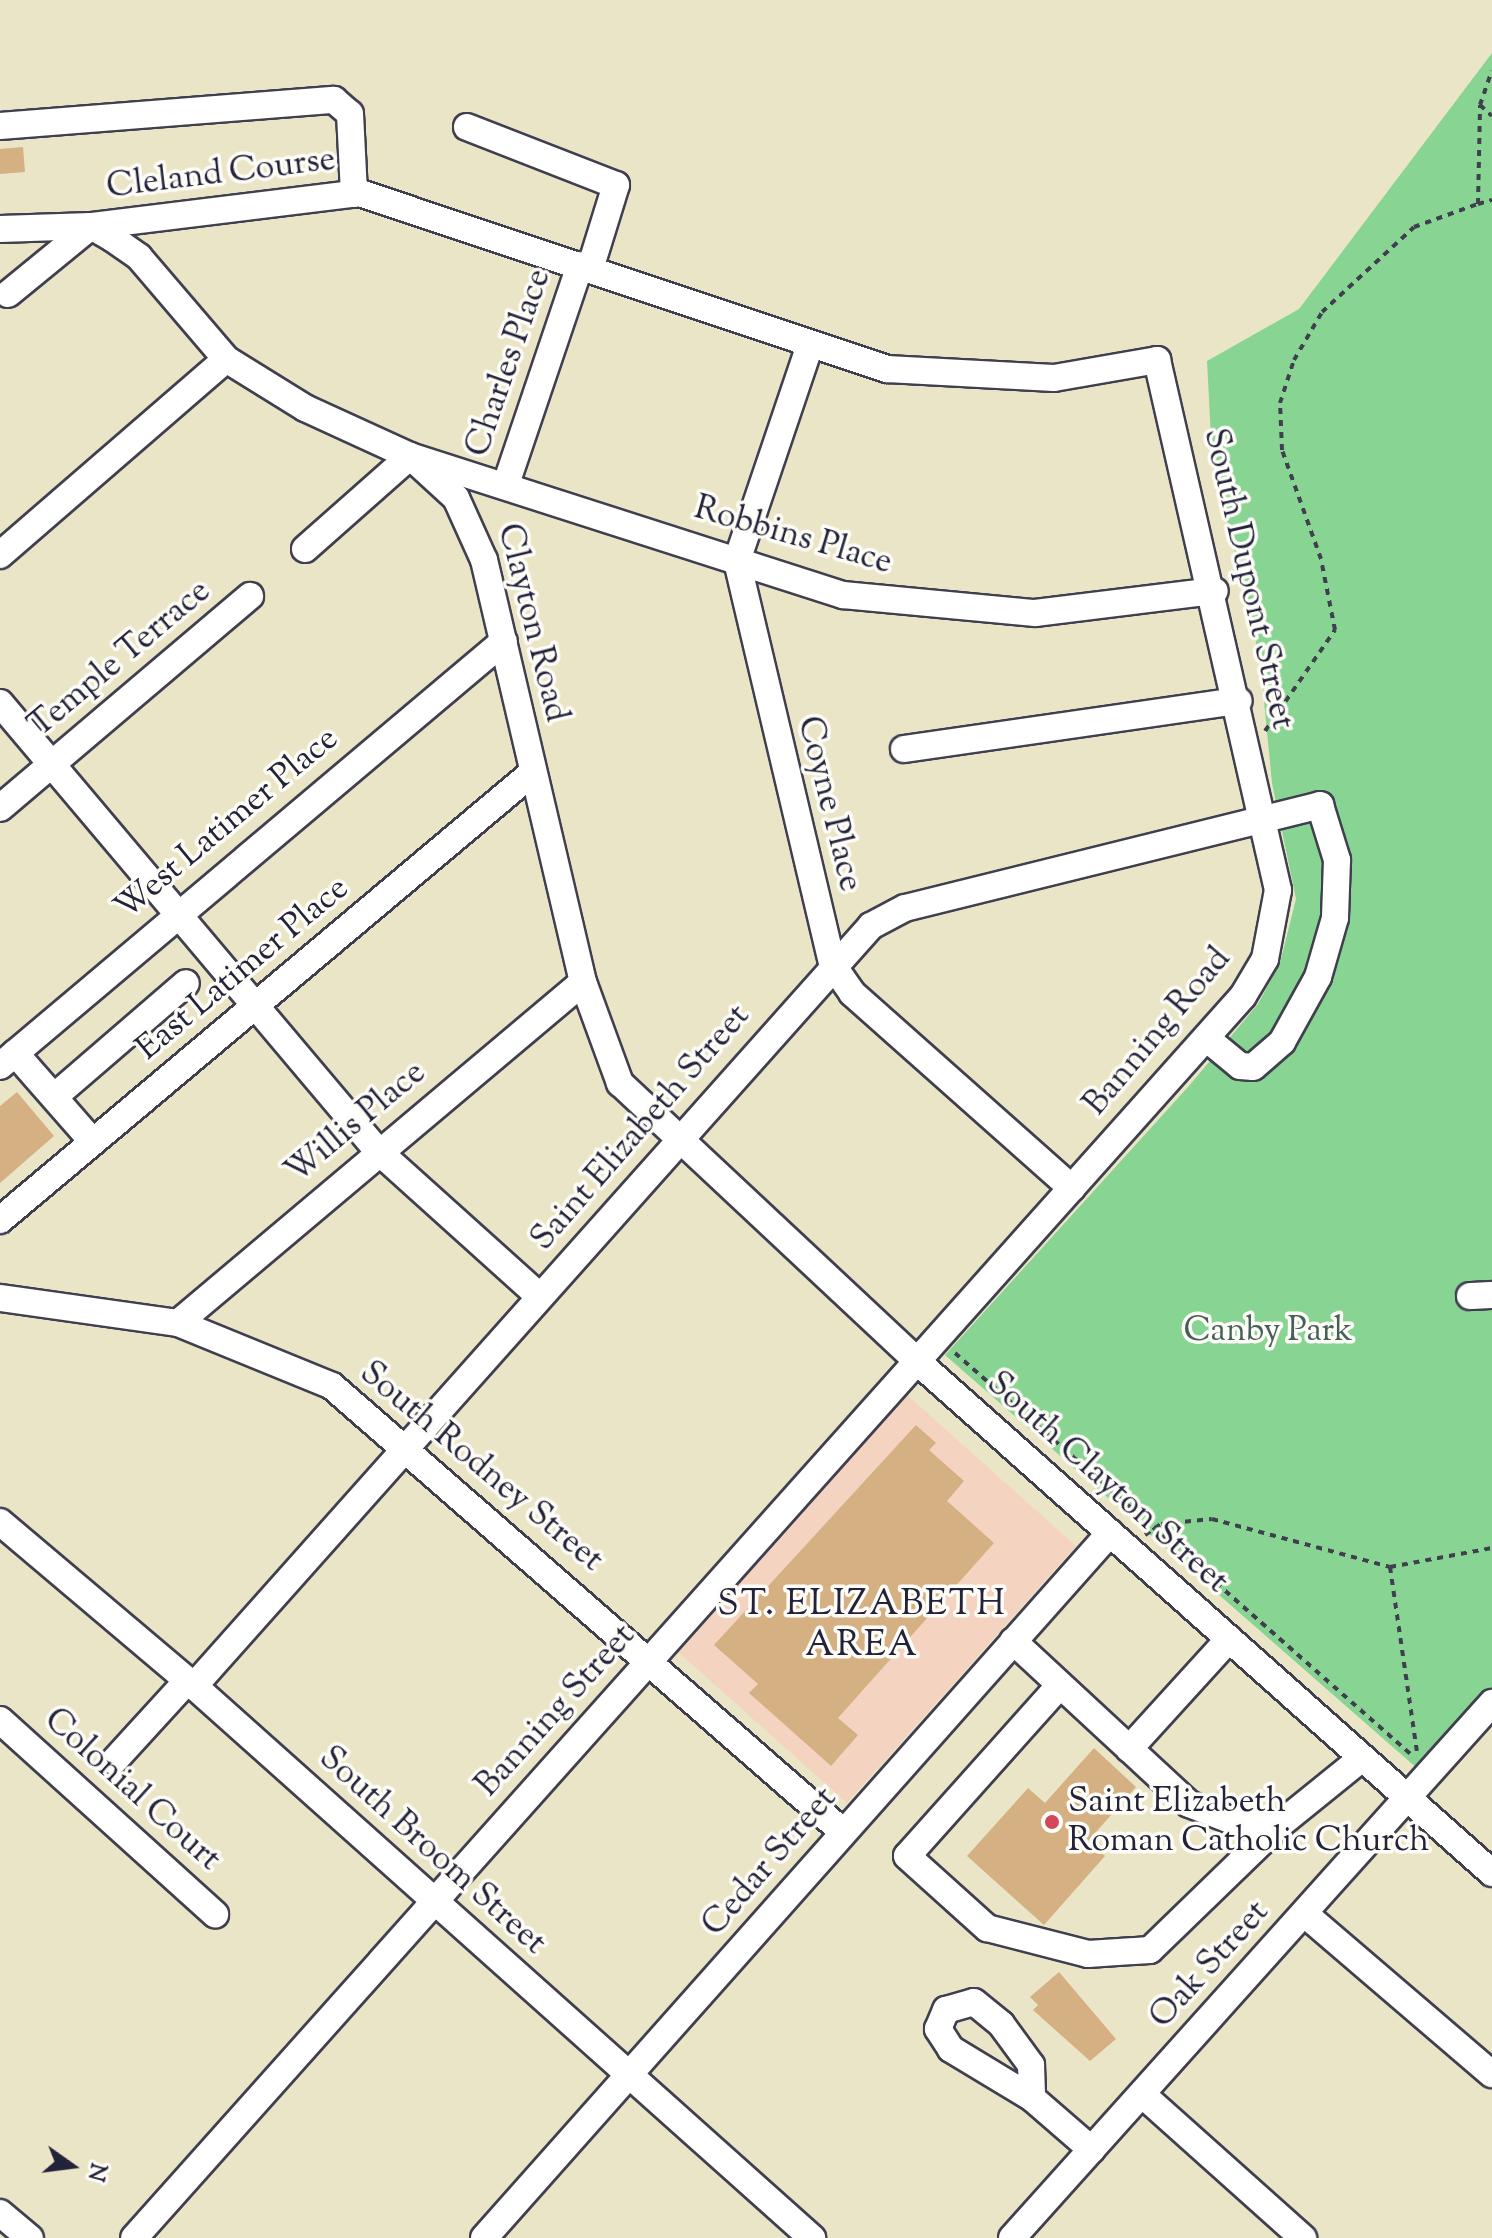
<!DOCTYPE html>
<style>
body{margin:0}
#map{position:relative;width:1492px;height:2238px;overflow:hidden;background:#ebe5c7;font-family:"Sorts Mill Goudy",serif}
div>[style]{position:absolute}
[style*='--x']{left:calc(var(--x)*1px);top:calc(var(--y)*1px);width:calc(var(--w)*1px);rotate:calc(var(--a)*1deg)}
.built>*{inset:0;background:#f4d3c0}
.green>*{inset:0;background:#88d492}
.building>*{inset:0;background:#d5b083}
.path>*{height:4px;margin-top:-2px;transform-origin:0;background:repeating-linear-gradient(90deg,#403f50 0 6px,transparent 0 12px)}
.roads{filter:drop-shadow(2px 0 #403f50) drop-shadow(-2px 0 #403f50) drop-shadow(0 2px #403f50) drop-shadow(0 -2px #403f50)}
.minor>*{height:26px;margin:-13px;padding:0 13px;transform-origin:13px;border-radius:13px;background:#fff}
.dots>*{width:22px;height:22px;translate:-50% -50%;box-sizing:border-box;border:4px solid #fdfcf7;border-radius:50%}
span{translate:-50% -50%;white-space:nowrap;text-align:center;line-height:1.15;-webkit-text-stroke:7px #fdfcf7;paint-order:stroke}
.street-label{font-size:34px;color:#22223b}
.park-label{font-size:34px;color:#466059}
.poi-label{font-size:34px;color:#22223b}
.left{translate:0 -50%;text-align:left}
.neighbourhood-label{font-size:36px;color:#22223b;letter-spacing:2px}
.north{position:absolute;left:32px;top:2126px;width:80px;height:80px;-webkit-text-stroke:6px #fdfcf7;paint-order:stroke;rotate:104deg;font-size:22px;font-weight:700;line-height:32px;text-align:center;color:#22223b}
.north::after{content:'';display:block;margin:auto;width:28px;height:36px;background:#22223b;clip-path:polygon(50% 0,100% 100%,50% 72%,0 100%)}
</style>
<div id="map">
<div class="built">
<div style="clip-path:polygon(906px 1394px,1076px 1546px,847px 1803px,677px 1651px)"></div>
</div>
<div class="green">
<div style="clip-path:polygon(1492px 53px,1492px 1690px,1419px 1770px,945px 1355px,1188px 1087px,1258px 1004px,1280px 963px,1296px 899px,1272px 783px,1260px 660px,1212px 457px,1207px 361px,1299px 309px)"></div>
</div>
<div class="building">
<div style="clip-path:polygon(23px 147px,25px 172px,0 174px,0 149px)"></div>
<div style="clip-path:polygon(17px 1092px,54px 1136px,0 1183px,0 1106px)"></div>
<div style="clip-path:polygon(916px 1425px,936px 1443px,929px 1450px,964px 1481px,947px 1501px,994px 1543px,838px 1718px,858px 1735px,831px 1766px,749px 1693px,758px 1684px,714px 1645px)"></div>
<div style="clip-path:polygon(1094px 1748px,1136px 1787px,1088px 1841px,1105px 1856px,1044px 1925px,967px 1856px,1028px 1788px,1045px 1803px)"></div>
<div style="clip-path:polygon(1059px 1972px,1116px 2039px,1090px 2061px,1033px 2010px,1038px 2005px,1030px 1997px)"></div>
</div>
<div class="path">
<div style="--x:1480;--y:105;--w:16;--a:43"></div>
<div style="--x:1478;--y:204;--w:15;--a:-16"></div>
<div style="--x:1265;--y:731;--w:123;--a:-55.3"></div>
<div style="--x:1335;--y:630;--w:72;--a:-101.2"></div>
<div style="--x:1321;--y:559;--w:116;--a:-109.7"></div>
<div style="--x:1282;--y:450;--w:47;--a:-92.4"></div>
<div style="--x:1280;--y:403;--w:45;--a:-72"></div>
<div style="--x:1294;--y:360;--w:56;--a:-59.7"></div>
<div style="--x:1322;--y:312;--w:125;--a:-42.7"></div>
<div style="--x:1414;--y:227;--w:68;--a:-19.8"></div>
<div style="--x:1478;--y:204;--w:99;--a:-88.8"></div>
<div style="--x:1480;--y:105;--w:36;--a:-71"></div>
<div style="--x:955;--y:1353;--w:611;--a:41.35"></div>
<div style="--x:1145;--y:1535;--w:19;--a:-35"></div>
<div style="--x:1161;--y:1524;--w:51;--a:-5.6"></div>
<div style="--x:1212;--y:1519;--w:184;--a:15.1"></div>
<div style="--x:1390;--y:1567;--w:104;--a:-10.6"></div>
<div style="--x:1390;--y:1567;--w:186;--a:81.7"></div>
</div>
<div class="roads">
<div class="minor">
<div style="--x:0;--y:126;--w:335;--a:-4.5"></div>
<div style="--x:334;--y:100;--w:21;--a:41"></div>
<div style="--x:350;--y:114;--w:80;--a:87.1"></div>
<div style="--x:467;--y:127;--w:160;--a:21.3"></div>
<div style="--x:616;--y:185;--w:88;--a:107.2"></div>
<div style="--x:0;--y:229;--w:91;--a:-1.9"></div>
<div style="--x:91;--y:226;--w:24;--a:30"></div>
<div style="--x:112;--y:238;--w:33;--a:35"></div>
<div style="--x:139;--y:257;--w:134;--a:49.5"></div>
<div style="--x:226;--y:359;--w:93;--a:31.8"></div>
<div style="--x:305;--y:408;--w:115;--a:24.6"></div>
<div style="--x:410;--y:456;--w:62;--a:42.4"></div>
<div style="--x:456;--y:498;--w:68;--a:65.7"></div>
<div style="--x:484;--y:560;--w:433;--a:76.8"></div>
<div style="--x:583;--y:982;--w:108;--a:69.9"></div>
<div style="--x:620;--y:1083;--w:410;--a:43.1"></div>
<div style="--x:919;--y:1363;--w:767;--a:41.67"></div>
<div style="--x:8;--y:294;--w:107;--a:-39.3"></div>
<div style="--x:91;--y:226;--w:271;--a:-7"></div>
<div style="--x:360;--y:193;--w:556;--a:18.47"></div>
<div style="--x:887;--y:369;--w:167;--a:3.1"></div>
<div style="--x:1054;--y:378;--w:105;--a:-9.9"></div>
<div style="--x:1157;--y:360;--w:544;--a:77.14"></div>
<div style="--x:1278;--y:890;--w:70;--a:100.7"></div>
<div style="--x:1265;--y:959;--w:43;--a:120.7"></div>
<div style="--x:1243;--y:996;--w:1665;--a:131.76"></div>
<div style="--x:810;--y:345;--w:228;--a:108.7"></div>
<div style="--x:737;--y:561;--w:414;--a:76.7"></div>
<div style="--x:832;--y:964;--w:35;--a:55"></div>
<div style="--x:852;--y:993;--w:294;--a:41.6"></div>
<div style="--x:506;--y:484;--w:231;--a:-71.3"></div>
<div style="--x:305;--y:549;--w:140;--a:-41.5"></div>
<div style="--x:410;--y:456;--w:455;--a:17.8"></div>
<div style="--x:843;--y:595;--w:193;--a:5.4"></div>
<div style="--x:1035;--y:613;--w:181;--a:-7"></div>
<div style="--x:0;--y:555;--w:299;--a:-40.9"></div>
<div style="--x:0;--y:703;--w:585;--a:49.86"></div>
<div style="--x:377;--y:1150;--w:219;--a:42"></div>
<div style="--x:904;--y:749;--w:338;--a:-8.2"></div>
<div style="--x:0;--y:808;--w:328;--a:-40.3"></div>
<div style="--x:15;--y:1053;--w:118;--a:48.8"></div>
<div style="--x:0;--y:1066;--w:659;--a:-40.14"></div>
<div style="--x:54;--y:1097;--w:174;--a:-40.8"></div>
<div style="--x:0;--y:1220;--w:695;--a:-40.04"></div>
<div style="--x:1470;--y:1296;--w:22;--a:-3"></div>
<div style="--x:0;--y:1298;--w:180;--a:8"></div>
<div style="--x:178;--y:1323;--w:166;--a:22.2"></div>
<div style="--x:332;--y:1386;--w:678;--a:41.11"></div>
<div style="--x:178;--y:1323;--w:529;--a:-40.1"></div>
<div style="--x:0;--y:1522;--w:254;--a:40.2"></div>
<div style="--x:194;--y:1686;--w:829;--a:41.77"></div>
<div style="--x:1013;--y:1641;--w:240;--a:42.8"></div>
<div style="--x:1189;--y:1804;--w:44;--a:21.3"></div>
<div style="--x:1230;--y:1820;--w:48;--a:7.1"></div>
<div style="--x:1060;--y:1685;--w:229;--a:131.8"></div>
<div style="--x:907;--y:1856;--w:108;--a:42"></div>
<div style="--x:987;--y:1928;--w:104;--a:14.4"></div>
<div style="--x:1088;--y:1954;--w:62;--a:-3.7"></div>
<div style="--x:1150;--y:1950;--w:178;--a:-44.1"></div>
<div style="--x:1278;--y:1826;--w:108;--a:-39"></div>
<div style="--x:194;--y:1686;--w:1018;--a:-48.31"></div>
<div style="--x:871;--y:926;--w:38;--a:-28"></div>
<div style="--x:905;--y:908;--w:428;--a:-13.9"></div>
<div style="--x:1320;--y:805;--w:58;--a:72.8"></div>
<div style="--x:1337;--y:860;--w:58;--a:92"></div>
<div style="--x:1335;--y:918;--w:61;--a:106.1"></div>
<div style="--x:1318;--y:977;--w:74;--a:119"></div>
<div style="--x:1282;--y:1042;--w:38;--a:139"></div>
<div style="--x:1253;--y:1067;--w:13;--a:-176"></div>
<div style="--x:1240;--y:1066;--w:44;--a:-140.5"></div>
<div style="--x:0;--y:1720;--w:290;--a:42.1"></div>
<div style="--x:1129;--y:1749;--w:149;--a:-47.7"></div>
<div style="--x:114;--y:1761;--w:108;--a:-47.6"></div>
<div style="--x:1305;--y:1914;--w:246;--a:40.6"></div>
<div style="--x:1143;--y:2095;--w:215;--a:41.8"></div>
<div style="--x:1032;--y:2098;--w:95;--a:-148.8"></div>
<div style="--x:951;--y:2049;--w:24;--a:-123"></div>
<div style="--x:938;--y:2029;--w:21;--a:-67"></div>
<div style="--x:946;--y:2010;--w:29;--a:-16"></div>
<div style="--x:974;--y:2002;--w:35;--a:39"></div>
<div style="--x:1001;--y:2024;--w:51;--a:53.8"></div>
<div style="--x:1031;--y:2065;--w:33;--a:88"></div>
<div style="--x:1032;--y:2098;--w:79;--a:40.9"></div>
<div style="--x:0;--y:2213;--w:39;--a:40"></div>
<div style="--x:484;--y:2238;--w:943;--a:-48.4"></div>
<div style="--x:1012;--y:2238;--w:719;--a:-48.1"></div>
</div>
</div>
<div class="dots">
<div style="left:1052px;top:1822px;background:#d1495b"></div>
</div>
<div class="street-label">
<span style="left:221px;top:174px;rotate:-7deg">Cleland Course</span>
<span style="left:509px;top:363px;rotate:-71deg">Charles Place</span>
<span style="left:793px;top:536px;rotate:16deg">Robbins Place</span>
<span style="left:1248px;top:579px;rotate:77deg">South Dupont Street</span>
<span style="left:532px;top:623px;rotate:76deg">Clayton Road</span>
<span style="left:120px;top:659px;rotate:-40deg">Temple Terrace</span>
<span style="left:829px;top:804px;rotate:76deg">Coyne Place</span>
<span style="left:227px;top:824px;rotate:-40deg">West Latimer Place</span>
<span style="left:243px;top:969px;rotate:-40deg">East Latimer Place</span>
<span style="left:1158px;top:1032px;rotate:-50deg">Banning Road</span>
<span style="left:356px;top:1123px;rotate:-40deg">Willis Place</span>
<span style="left:641px;top:1128px;rotate:-49deg">Saint Elizabeth Street</span>
<span style="left:481px;top:1467px;rotate:40deg">South Rodney Street</span>
<span style="left:1107px;top:1483px;rotate:42deg">South Clayton Street</span>
<span style="left:556px;top:1711px;rotate:-48deg">Banning Street</span>
<span style="left:132px;top:1790px;rotate:42deg">Colonial Court</span>
<span style="left:432px;top:1851px;rotate:42deg">South Broom Street</span>
<span style="left:770px;top:1862px;rotate:-49deg">Cedar Street</span>
<span style="left:1210px;top:1965px;rotate:-48deg">Oak Street</span>
</div>
<div class="park-label">
<span style="left:1268px;top:1332px">Canby Park</span>
</div>
<div class="poi-label">
<span class="left" style="left:1068px;top:1822px">Saint Elizabeth<br>Roman Catholic Church</span>
</div>
<div class="neighbourhood-label">
<span style="left:862px;top:1626px">ST. ELIZABETH<br>AREA</span>
</div>
<div class="north">N</div>
</div>
